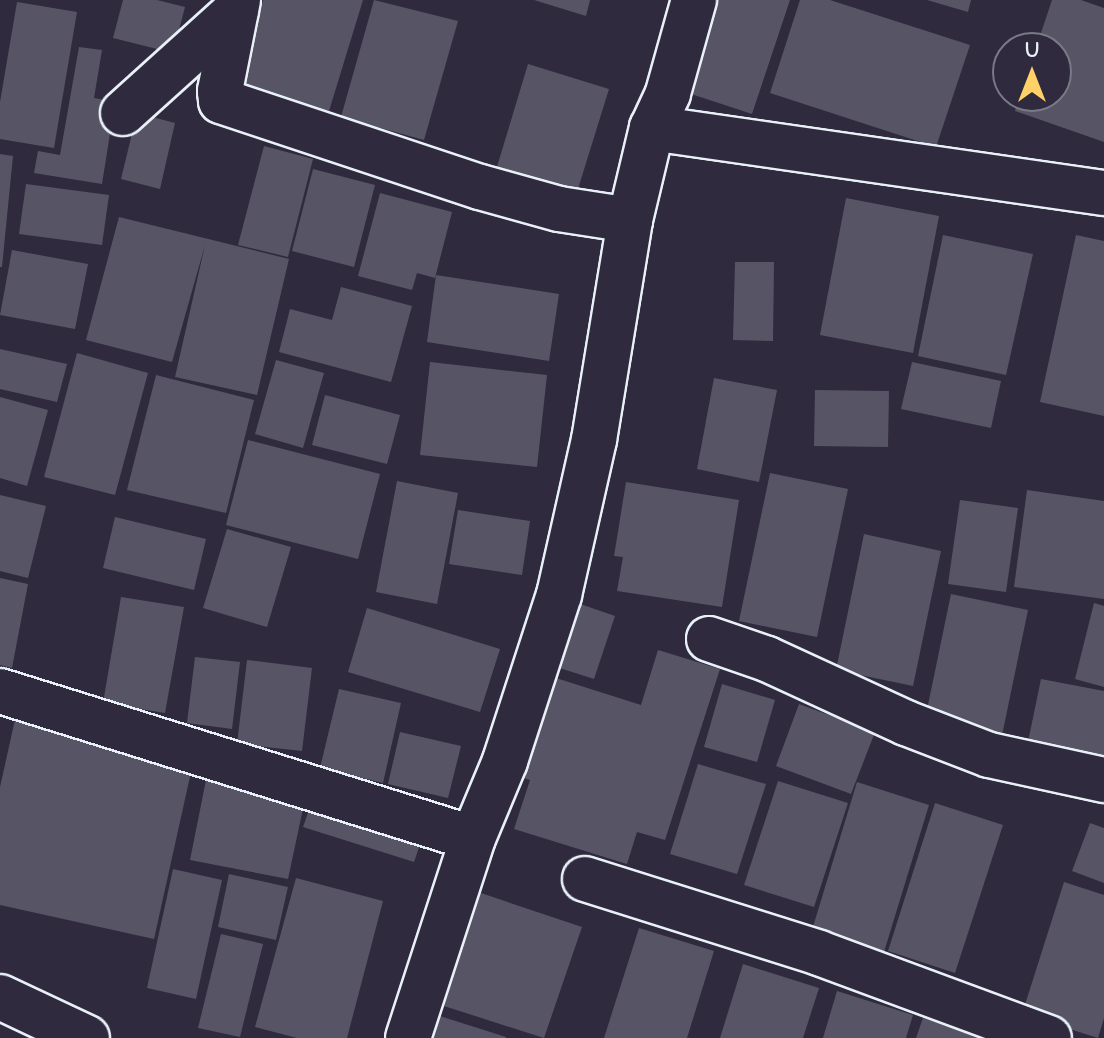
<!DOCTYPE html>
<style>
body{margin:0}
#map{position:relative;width:1104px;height:1038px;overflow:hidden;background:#2f2a3d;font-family:"Comic Neue",sans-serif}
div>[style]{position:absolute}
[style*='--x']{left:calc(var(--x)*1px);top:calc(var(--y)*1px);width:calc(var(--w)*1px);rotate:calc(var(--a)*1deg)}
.building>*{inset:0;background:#575565}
.roads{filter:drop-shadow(2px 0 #e8f1f8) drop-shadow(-2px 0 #e8f1f8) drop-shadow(0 2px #e8f1f8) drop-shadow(0 -2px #e8f1f8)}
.street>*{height:44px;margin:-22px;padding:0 22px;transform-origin:22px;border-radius:22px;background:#2f2a3d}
span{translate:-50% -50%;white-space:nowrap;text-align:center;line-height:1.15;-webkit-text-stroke:8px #2f2a3d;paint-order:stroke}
.north{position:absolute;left:992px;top:32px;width:80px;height:80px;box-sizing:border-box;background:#2f2a3d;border:2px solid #797a88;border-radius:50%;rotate:0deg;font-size:22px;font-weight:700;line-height:32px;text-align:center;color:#e8f1f8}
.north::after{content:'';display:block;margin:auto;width:28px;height:36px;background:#ffd166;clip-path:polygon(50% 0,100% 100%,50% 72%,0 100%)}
</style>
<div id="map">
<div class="building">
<div style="clip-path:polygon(123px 0,157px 0,185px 7px,173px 53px,113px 38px)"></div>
<div style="clip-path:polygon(263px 0,363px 0,329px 111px,239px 84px)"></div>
<div style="clip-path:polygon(374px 0,458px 21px,424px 140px,341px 117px)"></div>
<div style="clip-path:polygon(534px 0,590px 0,586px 16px)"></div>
<div style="clip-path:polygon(709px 0,790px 0,752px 114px,679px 90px)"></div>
<div style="clip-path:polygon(800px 0,830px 0,970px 45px,936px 147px,770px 93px)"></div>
<div style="clip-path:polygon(927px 0,971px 0,968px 12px)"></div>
<div style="clip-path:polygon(1052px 0,1081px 0,1104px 8px,1104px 142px,1015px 111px,1020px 96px,1056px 96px,1056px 48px,1036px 48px)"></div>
<div style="clip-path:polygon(17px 2px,77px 12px,54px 148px,0 139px,0 102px)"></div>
<div style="clip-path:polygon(79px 47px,102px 50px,94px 98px,115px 102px,102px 184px,34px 173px,38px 151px,60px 155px)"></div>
<div style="clip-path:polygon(528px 64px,609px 89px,573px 205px,493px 180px)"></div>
<div style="clip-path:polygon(137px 113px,175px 123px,160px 189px,121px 179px)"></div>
<div style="clip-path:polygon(264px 146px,313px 159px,288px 257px,238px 245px)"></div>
<div style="clip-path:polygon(0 154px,13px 156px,2px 267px,0 267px)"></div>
<div style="clip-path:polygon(313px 169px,375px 185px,354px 267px,292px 251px)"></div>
<div style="clip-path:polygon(26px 184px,109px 195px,102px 245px,19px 234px)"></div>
<div style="clip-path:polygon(380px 193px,452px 212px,435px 278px,417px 273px,412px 290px,358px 276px)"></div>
<div style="clip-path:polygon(846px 198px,939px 216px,913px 353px,820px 335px)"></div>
<div style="clip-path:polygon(119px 217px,289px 259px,257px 395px,175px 377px,205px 245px,172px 362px,86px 340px)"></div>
<div style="clip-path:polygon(943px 235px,1033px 254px,1006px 375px,918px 356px)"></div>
<div style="clip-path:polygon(1076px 235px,1104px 241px,1104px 416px,1040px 402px)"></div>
<div style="clip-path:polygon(12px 250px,88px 264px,75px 329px,0 315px)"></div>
<div style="clip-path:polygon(735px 262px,774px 262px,773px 341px,733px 340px)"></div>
<div style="clip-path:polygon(436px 275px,559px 294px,549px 361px,427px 342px)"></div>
<div style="clip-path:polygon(341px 287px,412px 306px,391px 382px,279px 352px,290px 309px,332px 320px)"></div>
<div style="clip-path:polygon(0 349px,67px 364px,57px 402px,0 389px)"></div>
<div style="clip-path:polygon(77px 353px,148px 373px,115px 495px,44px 477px)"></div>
<div style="clip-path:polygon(276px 360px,324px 373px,303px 448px,255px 434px)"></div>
<div style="clip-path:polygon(430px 362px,547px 375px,537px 467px,420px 455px)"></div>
<div style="clip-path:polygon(912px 362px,1001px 381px,991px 428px,901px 409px)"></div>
<div style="clip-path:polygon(156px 375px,254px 400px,226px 513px,127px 490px)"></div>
<div style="clip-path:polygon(714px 378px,777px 390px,759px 482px,697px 469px)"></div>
<div style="clip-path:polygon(815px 390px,889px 391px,888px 447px,814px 446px)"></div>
<div style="clip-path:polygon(325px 395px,400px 415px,387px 464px,312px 445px)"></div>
<div style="clip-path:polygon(0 397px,48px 410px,27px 486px,0 478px)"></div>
<div style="clip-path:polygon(248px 440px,380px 474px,358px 559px,226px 525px)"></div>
<div style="clip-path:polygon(770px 473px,848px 489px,817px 637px,739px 621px)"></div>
<div style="clip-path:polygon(397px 481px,458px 493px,437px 604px,376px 592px)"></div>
<div style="clip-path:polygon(626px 482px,739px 500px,722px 607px,617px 591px,623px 557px,614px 556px)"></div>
<div style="clip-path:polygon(1027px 490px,1104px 501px,1104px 599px,1014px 587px)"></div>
<div style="clip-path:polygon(0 495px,46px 506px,28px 578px,0 571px)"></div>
<div style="clip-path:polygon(960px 500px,1018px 508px,1006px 592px,948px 584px)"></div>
<div style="clip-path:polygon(458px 510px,530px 521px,522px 575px,449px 564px)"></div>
<div style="clip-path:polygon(115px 517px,206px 539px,194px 590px,103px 568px)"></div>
<div style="clip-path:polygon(227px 529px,291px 547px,267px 627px,203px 608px)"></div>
<div style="clip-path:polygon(864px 534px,941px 551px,913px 686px,836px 670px)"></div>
<div style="clip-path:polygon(0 578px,28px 584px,12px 668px,0 665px)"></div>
<div style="clip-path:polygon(951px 594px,1028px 610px,1000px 745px,923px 729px)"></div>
<div style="clip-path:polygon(121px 597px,184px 607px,165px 713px,103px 703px)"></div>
<div style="clip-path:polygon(563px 598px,615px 616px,594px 679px,541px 662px)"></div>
<div style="clip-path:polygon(1094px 603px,1104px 606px,1104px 687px,1075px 679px)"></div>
<div style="clip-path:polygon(367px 608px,500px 649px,480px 712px,348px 672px)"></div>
<div style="clip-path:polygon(658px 650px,720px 669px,665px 840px,637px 832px,627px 864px,514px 829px,530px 780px,505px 772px,537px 672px,641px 705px)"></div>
<div style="clip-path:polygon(195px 657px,240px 662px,232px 729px,187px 723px)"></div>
<div style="clip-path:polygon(247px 660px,312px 668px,302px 751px,237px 744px)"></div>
<div style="clip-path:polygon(1041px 679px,1104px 691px,1104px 757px,1028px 742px)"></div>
<div style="clip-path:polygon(722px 684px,775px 700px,757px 762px,704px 747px)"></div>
<div style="clip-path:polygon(339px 689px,401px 703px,383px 783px,320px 768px)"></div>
<div style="clip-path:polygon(799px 704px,875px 732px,851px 794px,776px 766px)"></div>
<div style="clip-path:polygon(16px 715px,195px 754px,154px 939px,0 905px,0 787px)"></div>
<div style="clip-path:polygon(400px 732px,461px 746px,448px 798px,388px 784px)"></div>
<div style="clip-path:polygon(698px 764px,766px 784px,737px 874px,670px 854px)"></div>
<div style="clip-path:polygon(208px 770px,307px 790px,288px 879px,190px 860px)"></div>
<div style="clip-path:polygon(778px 781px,848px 803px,814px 907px,744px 885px)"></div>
<div style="clip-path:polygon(857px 782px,929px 805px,884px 952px,812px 930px)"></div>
<div style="clip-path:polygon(312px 801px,423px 836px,414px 862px,303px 827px)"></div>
<div style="clip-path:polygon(935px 803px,1003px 825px,955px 973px,888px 951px)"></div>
<div style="clip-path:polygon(1090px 823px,1104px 828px,1104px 883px,1072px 871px)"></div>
<div style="clip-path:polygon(173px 869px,222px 880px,196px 999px,147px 988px)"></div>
<div style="clip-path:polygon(229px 874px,288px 887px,276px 940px,218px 927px)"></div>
<div style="clip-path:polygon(296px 878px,383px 901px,347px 1038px,297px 1038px,255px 1027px)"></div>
<div style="clip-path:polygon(1064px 882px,1104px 895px,1104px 1018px,1098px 1038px,1022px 1014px)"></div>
<div style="clip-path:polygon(460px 886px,582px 927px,544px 1038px,422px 999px)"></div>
<div style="clip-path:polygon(639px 928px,714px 951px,687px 1038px,604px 1038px)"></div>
<div style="clip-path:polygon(221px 934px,263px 944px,240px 1037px,198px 1028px)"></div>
<div style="clip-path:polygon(743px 964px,819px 988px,803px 1038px,720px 1038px)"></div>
<div style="clip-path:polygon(837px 991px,913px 1015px,906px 1038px,823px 1038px)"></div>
<div style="clip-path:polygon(421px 1010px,506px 1037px,506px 1038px,412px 1038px)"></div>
<div style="clip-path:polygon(923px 1018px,981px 1037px,981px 1038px,916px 1038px)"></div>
</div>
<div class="roads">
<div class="street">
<div style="--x:238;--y:0;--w:93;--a:101.2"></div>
<div style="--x:220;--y:91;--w:10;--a:84"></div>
<div style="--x:221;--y:101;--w:273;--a:18.4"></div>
<div style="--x:480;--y:187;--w:82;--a:15.6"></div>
<div style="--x:559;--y:209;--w:72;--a:8.8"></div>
<div style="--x:123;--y:113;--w:152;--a:-42.1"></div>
<div style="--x:652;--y:128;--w:38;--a:-65"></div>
<div style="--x:668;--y:93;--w:97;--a:-74.4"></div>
<div style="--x:709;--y:639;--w:61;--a:19"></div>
<div style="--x:767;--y:659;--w:153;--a:24.7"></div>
<div style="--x:906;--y:723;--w:89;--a:21.1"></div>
<div style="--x:989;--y:755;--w:118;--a:12.3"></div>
<div style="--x:0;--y:691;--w:495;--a:17.3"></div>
<div style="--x:585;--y:879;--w:245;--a:17.5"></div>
<div style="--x:819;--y:953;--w:245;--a:20.3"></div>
<div style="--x:0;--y:997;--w:96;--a:25.2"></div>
<div style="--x:408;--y:1038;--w:210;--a:-72"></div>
<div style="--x:473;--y:838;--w:83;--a:-67.4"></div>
<div style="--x:505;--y:761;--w:175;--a:-72"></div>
<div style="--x:559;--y:595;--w:159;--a:-77.3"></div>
<div style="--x:594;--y:440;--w:223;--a:-80.7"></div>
<div style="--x:630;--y:220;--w:95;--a:-76.6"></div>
<div style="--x:652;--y:128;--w:457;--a:8.2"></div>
</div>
</div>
<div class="north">U</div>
</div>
